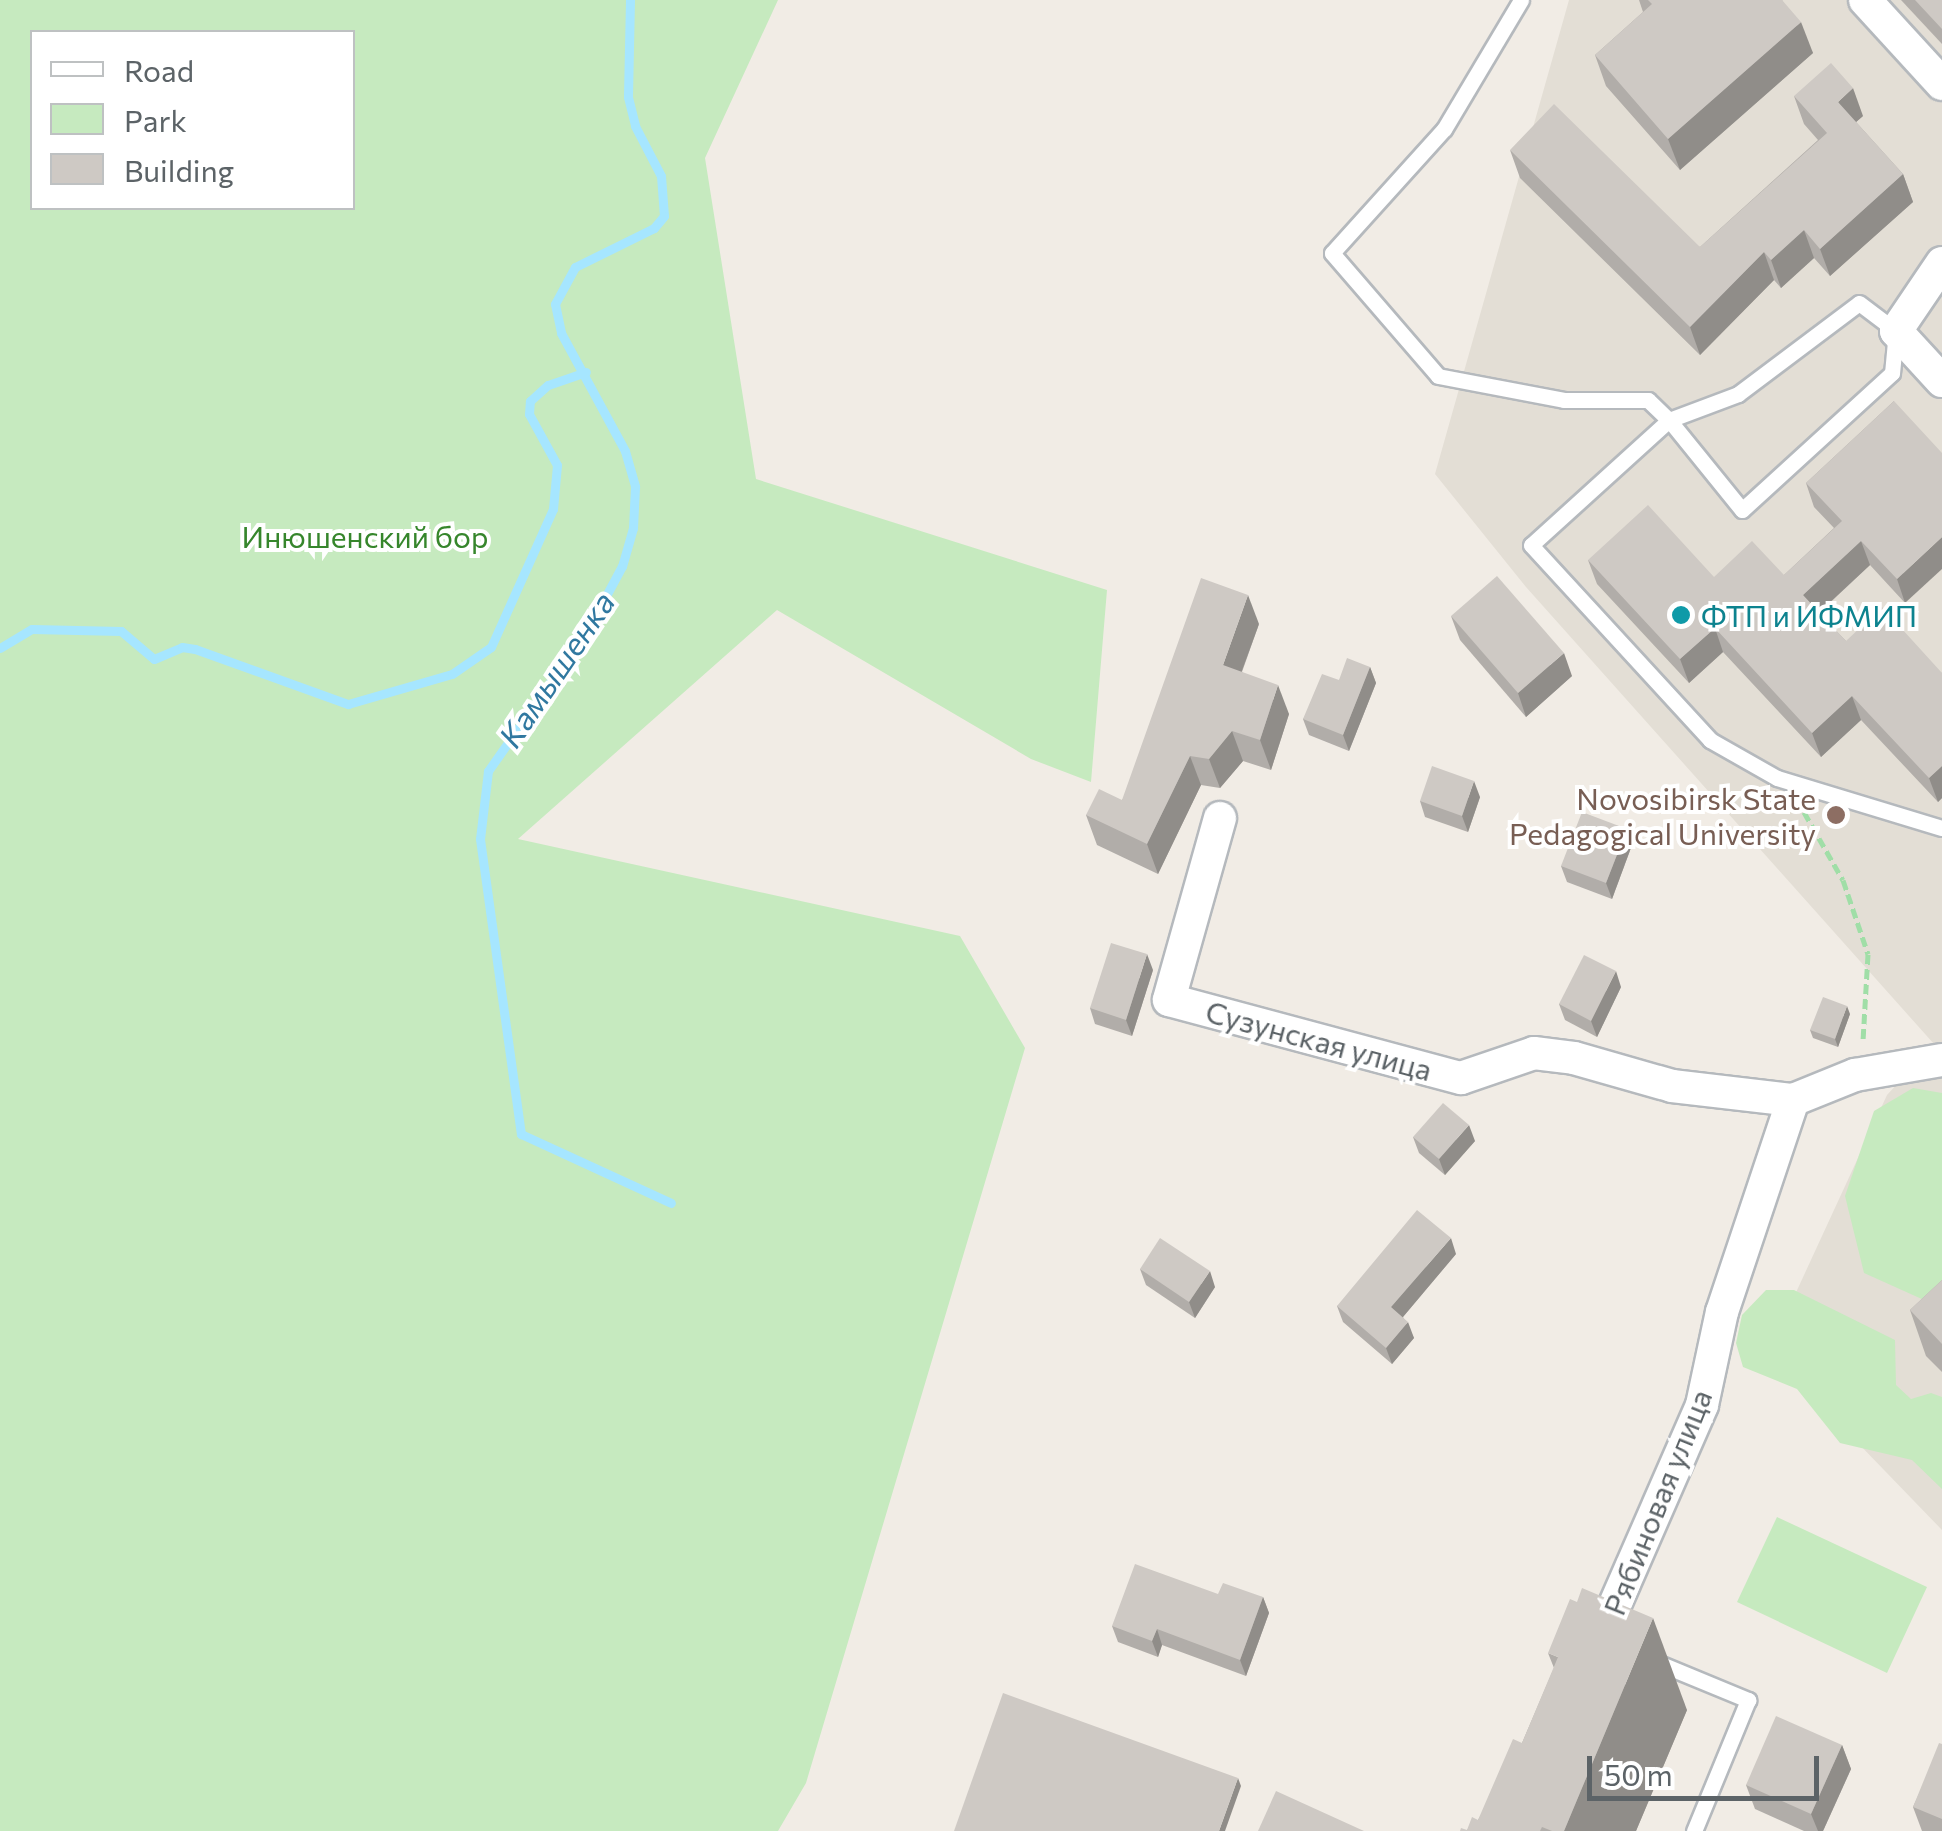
<!DOCTYPE html>
<meta charset="utf-8">
<style>
body{margin:0}
#map{position:relative;width:1942px;height:1831px;overflow:hidden;background:#f1ece5;font-family:Commissioner,sans-serif}
div>[style]{position:absolute}
[style*='--x']{left:calc(var(--x)*1px);top:calc(var(--y)*1px);width:calc(var(--w)*1px);rotate:calc(var(--a)*1deg)}
.education>*{inset:0;background:#e3ded5}
.green>*{inset:0;background:#c6eabf}
.stream>*{height:9px;margin:-4.5px;padding:0 4.5px;transform-origin:4.5px;border-radius:4.5px;background:#a6e6ff}
.path>*{height:5px;margin-top:-2.5px;transform-origin:0;background:repeating-linear-gradient(90deg,#a0dea7 0 10px,transparent 0 15px)}
.roads{filter:drop-shadow(2px 0 #b5b9bd) drop-shadow(-2px 0 #b5b9bd) drop-shadow(0 2px #b5b9bd) drop-shadow(0 -2px #b5b9bd)}
.service>*{height:15px;margin:-7.5px;padding:0 7.5px;transform-origin:7.5px;border-radius:7.5px;background:#fff}
.minor>*{height:32px;margin:-16px;padding:0 16px;transform-origin:16px;border-radius:16px;background:#fff}
.wall>*{inset:0;background:#b1ada9}
.shaded-wall>*{inset:0;background:#908d89}
.building>*{inset:0;background:#cec9c4}
.dots>*{width:28px;height:28px;translate:-50% -50%;box-sizing:border-box;border:5px solid #fff;border-radius:50%}
span{translate:-50% -50%;white-space:nowrap;text-align:center;line-height:1.15;-webkit-text-stroke:8px #fff;paint-order:stroke}
.park-label{font-size:30px;color:#36862c}
.culture-label{font-size:30px;color:#0d838f}
.left{translate:0 -50%;text-align:left}
.education-label{font-size:30px;color:#785e54}
.right{translate:-100% -50%;text-align:right}
.street-label{font-size:30px;color:#5c6367}
.water-label{font-size:32px;color:#3078a0;font-style:italic}
.legend{position:absolute;left:30px;top:30px;width:325px;height:180px;box-sizing:border-box;background:#fff;border:2px solid #bec1c2;margin:0;padding:12px 18px;list-style:none;font-size:30px;color:#5c6367}
.legend li{display:flex;align-items:center;gap:20px;height:50px}
.legend b{width:50px;border:2px solid #bec1c2}
.scale{position:absolute;left:1587px;top:1756px;width:232px;height:45px;box-sizing:border-box;border:5px solid #5c6367;border-top:0;padding-left:12px;font-size:30px;line-height:35px;white-space:nowrap;color:#5c6367;-webkit-text-stroke:8px #fff;paint-order:stroke}
</style>
<div id="map">
<div class="education">
<div style="clip-path:polygon(1569px 0,1942px 0,1942px 1530px,1769px 1351px,1887px 1095px,1934px 1044px,1526px 587px,1435px 474px)"></div>
</div>
<div class="green">
<div style="clip-path:polygon(evenodd,0 0,778px 0,705px 158px,756px 479px,1107px 590px,1091px 782px,1031px 759px,777px 610px,518px 839px,960px 936px,1025px 1048px,806px 1783px,778px 1831px,0 1831px,0 0,32px 32px,352px 32px,352px 208px,32px 208px,32px 32px)"></div>
<div style="clip-path:polygon(1913px 1088px,1942px 1093px,1942px 1293px,1924px 1300px,1864px 1273px,1845px 1196px,1874px 1111px)"></div>
<div style="clip-path:polygon(1766px 1290px,1794px 1290px,1895px 1340px,1896px 1385px,1911px 1399px,1931px 1393px,1942px 1397px,1942px 1489px,1912px 1460px,1840px 1443px,1797px 1389px,1743px 1367px,1736px 1343px,1742px 1315px)"></div>
<div style="clip-path:polygon(1777px 1517px,1927px 1587px,1887px 1673px,1737px 1602px)"></div>
</div>
<div class="stream">
<div style="--x:630;--y:0;--w:97;--a:91.2"></div>
<div style="--x:628;--y:97;--w:30;--a:76"></div>
<div style="--x:635;--y:126;--w:56;--a:62.5"></div>
<div style="--x:661;--y:176;--w:40;--a:85.7"></div>
<div style="--x:664;--y:216;--w:16;--a:130"></div>
<div style="--x:654;--y:228;--w:88;--a:153.7"></div>
<div style="--x:575;--y:267;--w:42;--a:118.4"></div>
<div style="--x:555;--y:304;--w:30;--a:78"></div>
<div style="--x:561;--y:333;--w:134;--a:61.5"></div>
<div style="--x:625;--y:451;--w:37;--a:74"></div>
<div style="--x:635;--y:487;--w:41;--a:92.8"></div>
<div style="--x:633;--y:528;--w:40;--a:106"></div>
<div style="--x:622;--y:566;--w:64;--a:118.2"></div>
<div style="--x:592;--y:622;--w:182;--a:124.9"></div>
<div style="--x:488;--y:771;--w:68;--a:96.7"></div>
<div style="--x:480;--y:839;--w:298;--a:82.1"></div>
<div style="--x:521;--y:1134;--w:165;--a:24.7"></div>
<div style="--x:0;--y:648;--w:37;--a:-31"></div>
<div style="--x:32;--y:629;--w:89;--a:1.3"></div>
<div style="--x:121;--y:631;--w:43;--a:40.3"></div>
<div style="--x:154;--y:659;--w:30;--a:-23"></div>
<div style="--x:182;--y:647;--w:13;--a:9"></div>
<div style="--x:195;--y:649;--w:163;--a:19.8"></div>
<div style="--x:348;--y:704;--w:108;--a:-16.1"></div>
<div style="--x:452;--y:674;--w:47;--a:-34.7"></div>
<div style="--x:491;--y:647;--w:151;--a:-65.8"></div>
<div style="--x:553;--y:509;--w:44;--a:-84.8"></div>
<div style="--x:557;--y:465;--w:58;--a:-118.8"></div>
<div style="--x:529;--y:414;--w:13;--a:-86"></div>
<div style="--x:530;--y:401;--w:24;--a:-42"></div>
<div style="--x:548;--y:385;--w:40;--a:-18.9"></div>
</div>
<div class="path">
<div style="--x:1804;--y:812;--w:78;--a:60.2"></div>
<div style="--x:1843;--y:880;--w:78;--a:71.3"></div>
<div style="--x:1868;--y:954;--w:86;--a:93.3"></div>
</div>
<div class="roads">
<div class="service">
<div style="--x:1521;--y:0;--w:150;--a:120.8"></div>
<div style="--x:1444;--y:129;--w:167;--a:132.1"></div>
<div style="--x:1332;--y:253;--w:162;--a:49.2"></div>
<div style="--x:1438;--y:376;--w:128;--a:10.8"></div>
<div style="--x:1564;--y:400;--w:84;--a:0"></div>
<div style="--x:1648;--y:400;--w:29;--a:44"></div>
<div style="--x:1669;--y:420;--w:74;--a:-20.6"></div>
<div style="--x:1738;--y:394;--w:151;--a:-36.9"></div>
<div style="--x:1859;--y:303;--w:46;--a:37.1"></div>
<div style="--x:1896;--y:331;--w:42;--a:95.4"></div>
<div style="--x:1892;--y:373;--w:203;--a:137.6"></div>
<div style="--x:1742;--y:510;--w:116;--a:-129"></div>
<div style="--x:1669;--y:420;--w:186;--a:137.8"></div>
<div style="--x:1531;--y:545;--w:265;--a:47.4"></div>
<div style="--x:1710;--y:740;--w:77;--a:29.6"></div>
<div style="--x:1777;--y:778;--w:172;--a:16.9"></div>
<div style="--x:1656;--y:1662;--w:100;--a:22.4"></div>
<div style="--x:1748;--y:1700;--w:142;--a:112.4"></div>
</div>
<div class="minor">
<div style="--x:1865;--y:0;--w:114;--a:47.5"></div>
<div style="--x:1942;--y:263;--w:82;--a:124.1"></div>
<div style="--x:1896;--y:331;--w:68;--a:47.4"></div>
<div style="--x:1220;--y:818;--w:189;--a:105.7"></div>
<div style="--x:1169;--y:1000;--w:302;--a:15"></div>
<div style="--x:1461;--y:1078;--w:77;--a:-18.9"></div>
<div style="--x:1534;--y:1053;--w:40;--a:7.1"></div>
<div style="--x:1574;--y:1058;--w:102;--a:15.9"></div>
<div style="--x:1672;--y:1086;--w:122;--a:6.6"></div>
<div style="--x:1793;--y:1100;--w:67;--a:-22"></div>
<div style="--x:1855;--y:1075;--w:88;--a:-9.8"></div>
<div style="--x:1599;--y:1641;--w:257;--a:-66.4"></div>
<div style="--x:1702;--y:1405;--w:95;--a:-77.9"></div>
<div style="--x:1722;--y:1312;--w:224;--a:-71.5"></div>
</div>
</div>
<div class="wall">
<div style="clip-path:polygon(1639px 0,1782px 0,1813px 53px,1680px 170px,1606px 86px,1595px 55px,1643px 12px)"></div>
<div style="clip-path:polygon(1901px 0,1942px 0,1942px 44px)"></div>
<div style="clip-path:polygon(1794px 96px,1863px 116px,1856px 122px,1903px 174px,1913px 202px,1830px 276px,1814px 258px,1781px 288px,1774px 280px,1700px 355px,1520px 178px,1510px 150px,1700px 247px,1818px 140px,1804px 124px)"></div>
<div style="clip-path:polygon(1894px 401px,1905px 603px,1870px 565px,1819px 613px,1846px 641px,1942px 673px,1942px 798px,1938px 802px,1861px 720px,1821px 757px,1723px 652px,1689px 683px,1597px 584px,1588px 560px,1714px 577px,1784px 575px,1834px 528px,1814px 507px,1806px 483px)"></div>
<div style="clip-path:polygon(1451px 616px,1572px 676px,1526px 717px,1460px 640px)"></div>
<div style="clip-path:polygon(1259px 624px,1242px 672px,1289px 714px,1271px 770px,1243px 761px,1220px 788px,1201px 785px,1158px 874px,1097px 845px,1086px 815px,1122px 800px)"></div>
<div style="clip-path:polygon(1370px 667px,1376px 683px,1349px 751px,1309px 735px,1303px 719px,1339px 680px)"></div>
<div style="clip-path:polygon(1480px 797px,1468px 832px,1425px 817px,1420px 801px)"></div>
<div style="clip-path:polygon(1632px 845px,1612px 899px,1567px 882px,1561px 866px)"></div>
<div style="clip-path:polygon(1153px 970px,1132px 1036px,1095px 1024px,1090px 1008px)"></div>
<div style="clip-path:polygon(1621px 987px,1597px 1037px,1565px 1020px,1559px 1004px)"></div>
<div style="clip-path:polygon(1850px 1014px,1838px 1047px,1813px 1038px,1810px 1030px)"></div>
<div style="clip-path:polygon(1413px 1137px,1475px 1141px,1445px 1175px,1419px 1153px)"></div>
<div style="clip-path:polygon(1456px 1254px,1403px 1317px,1414px 1338px,1392px 1364px,1343px 1322px,1337px 1306px)"></div>
<div style="clip-path:polygon(1140px 1269px,1215px 1287px,1195px 1318px,1146px 1285px)"></div>
<div style="clip-path:polygon(1942px 1280px,1942px 1372px,1926px 1356px,1910px 1310px)"></div>
<div style="clip-path:polygon(1218px 1594px,1263px 1597px,1269px 1613px,1246px 1676px,1162px 1645px,1158px 1657px,1118px 1642px,1112px 1626px)"></div>
<div style="clip-path:polygon(1548px 1653px,1687px 1710px,1636px 1831px,1460px 1831px,1467px 1830px,1478px 1820px,1522px 1743px,1554px 1668px)"></div>
<div style="clip-path:polygon(1942px 1744px,1942px 1831px,1922px 1831px,1913px 1807px)"></div>
<div style="clip-path:polygon(1842px 1745px,1851px 1769px,1823px 1831px,1804px 1831px,1755px 1809px,1746px 1785px)"></div>
</div>
<div class="shaded-wall">
<div style="clip-path:polygon(1801px 22px,1813px 53px,1680px 170px,1668px 139px)"></div>
<div style="clip-path:polygon(1853px 88px,1863px 116px,1848px 129px,1838px 102px)"></div>
<div style="clip-path:polygon(1903px 174px,1913px 202px,1830px 276px,1820px 249px)"></div>
<div style="clip-path:polygon(1804px 230px,1814px 258px,1781px 288px,1771px 260px)"></div>
<div style="clip-path:polygon(1764px 252px,1774px 280px,1700px 355px,1690px 327px)"></div>
<div style="clip-path:polygon(1942px 537px,1942px 569px,1905px 603px,1897px 579px)"></div>
<div style="clip-path:polygon(1861px 541px,1870px 565px,1812px 619px,1803px 595px)"></div>
<div style="clip-path:polygon(1248px 595px,1259px 624px,1233px 695px,1223px 665px)"></div>
<div style="clip-path:polygon(1715px 628px,1723px 652px,1689px 683px,1680px 659px)"></div>
<div style="clip-path:polygon(1564px 653px,1572px 676px,1526px 717px,1518px 693px)"></div>
<div style="clip-path:polygon(1370px 667px,1376px 683px,1349px 751px,1343px 735px)"></div>
<div style="clip-path:polygon(1278px 685px,1289px 714px,1271px 770px,1260px 740px)"></div>
<div style="clip-path:polygon(1852px 696px,1861px 720px,1821px 757px,1812px 733px)"></div>
<div style="clip-path:polygon(1232px 731px,1243px 761px,1220px 788px,1209px 759px)"></div>
<div style="clip-path:polygon(1190px 756px,1201px 785px,1158px 874px,1147px 844px)"></div>
<div style="clip-path:polygon(1942px 766px,1942px 798px,1938px 802px,1929px 778px)"></div>
<div style="clip-path:polygon(1474px 781px,1480px 797px,1468px 832px,1462px 816px)"></div>
<div style="clip-path:polygon(1627px 829px,1632px 845px,1612px 899px,1606px 883px)"></div>
<div style="clip-path:polygon(1147px 954px,1153px 970px,1132px 1036px,1126px 1020px)"></div>
<div style="clip-path:polygon(1616px 971px,1621px 987px,1597px 1037px,1591px 1021px)"></div>
<div style="clip-path:polygon(1847px 1006px,1850px 1014px,1838px 1047px,1835px 1039px)"></div>
<div style="clip-path:polygon(1469px 1125px,1475px 1141px,1445px 1175px,1439px 1159px)"></div>
<div style="clip-path:polygon(1451px 1238px,1456px 1254px,1397px 1324px,1391px 1307px)"></div>
<div style="clip-path:polygon(1210px 1271px,1215px 1287px,1195px 1318px,1189px 1302px)"></div>
<div style="clip-path:polygon(1408px 1322px,1414px 1338px,1392px 1364px,1386px 1348px)"></div>
<div style="clip-path:polygon(1263px 1597px,1269px 1613px,1246px 1676px,1240px 1660px)"></div>
<div style="clip-path:polygon(1653px 1618px,1687px 1710px,1636px 1831px,1564px 1831px)"></div>
<div style="clip-path:polygon(1157px 1629px,1162px 1645px,1158px 1657px,1152px 1641px)"></div>
<div style="clip-path:polygon(1842px 1745px,1851px 1769px,1823px 1831px,1818px 1831px,1811px 1814px)"></div>
<div style="clip-path:polygon(1238px 1778px,1241px 1786px,1225px 1831px,1219px 1831px)"></div>
</div>
<div class="building">
<div style="clip-path:polygon(1648px 0,1782px 0,1801px 22px,1668px 139px,1595px 55px,1652px 4px)"></div>
<div style="clip-path:polygon(1915px 0,1942px 0,1942px 29px)"></div>
<div style="clip-path:polygon(1831px 63px,1853px 88px,1838px 102px,1903px 174px,1820px 249px,1804px 230px,1771px 260px,1764px 252px,1690px 327px,1510px 150px,1554px 104px,1700px 247px,1827px 133px,1794px 96px)"></div>
<div style="clip-path:polygon(1894px 401px,1942px 453px,1942px 537px,1897px 579px,1861px 541px,1803px 595px,1846px 641px,1882px 607px,1942px 673px,1942px 766px,1929px 778px,1852px 696px,1812px 733px,1715px 628px,1680px 659px,1588px 560px,1648px 505px,1714px 577px,1752px 541px,1784px 575px,1842px 521px,1806px 483px)"></div>
<div style="clip-path:polygon(1497px 576px,1564px 653px,1518px 693px,1451px 616px)"></div>
<div style="clip-path:polygon(1201px 578px,1248px 595px,1223px 665px,1278px 685px,1260px 740px,1232px 731px,1209px 759px,1190px 756px,1147px 844px,1086px 815px,1099px 789px,1122px 800px)"></div>
<div style="clip-path:polygon(1347px 658px,1370px 667px,1343px 735px,1303px 719px,1322px 674px,1339px 680px)"></div>
<div style="clip-path:polygon(1432px 766px,1474px 781px,1462px 816px,1420px 801px)"></div>
<div style="clip-path:polygon(1582px 812px,1627px 829px,1606px 883px,1561px 866px)"></div>
<div style="clip-path:polygon(1111px 943px,1147px 954px,1126px 1020px,1090px 1008px)"></div>
<div style="clip-path:polygon(1584px 955px,1616px 971px,1591px 1021px,1559px 1004px)"></div>
<div style="clip-path:polygon(1823px 997px,1847px 1006px,1835px 1039px,1810px 1030px)"></div>
<div style="clip-path:polygon(1443px 1103px,1469px 1125px,1439px 1159px,1413px 1137px)"></div>
<div style="clip-path:polygon(1417px 1210px,1451px 1238px,1391px 1307px,1408px 1322px,1386px 1348px,1337px 1306px)"></div>
<div style="clip-path:polygon(1160px 1238px,1210px 1271px,1189px 1302px,1140px 1269px)"></div>
<div style="clip-path:polygon(1942px 1280px,1942px 1344px,1910px 1310px)"></div>
<div style="clip-path:polygon(1135px 1564px,1218px 1594px,1223px 1583px,1263px 1597px,1240px 1660px,1157px 1629px,1152px 1641px,1112px 1626px)"></div>
<div style="clip-path:polygon(1582px 1588px,1653px 1618px,1564px 1831px,1552px 1831px,1542px 1827px,1540px 1831px,1460px 1831px,1461px 1828px,1467px 1830px,1472px 1817px,1478px 1820px,1513px 1739px,1522px 1743px,1558px 1657px,1548px 1653px,1570px 1599px,1577px 1602px)"></div>
<div style="clip-path:polygon(1003px 1693px,1238px 1778px,1219px 1831px,954px 1831px)"></div>
<div style="clip-path:polygon(1776px 1716px,1842px 1745px,1811px 1814px,1746px 1785px)"></div>
<div style="clip-path:polygon(1939px 1743px,1942px 1744px,1942px 1819px,1913px 1807px)"></div>
<div style="clip-path:polygon(1276px 1791px,1364px 1831px,1258px 1831px)"></div>
</div>
<div class="dots">
<div style="left:1681px;top:615px;background:#0f9aa8"></div>
<div style="left:1836px;top:815px;background:#8d6e63"></div>
</div>
<div class="park-label">
<span style="left:365px;top:536px">Инюшенский бор</span>
</div>
<div class="culture-label">
<span class="left" style="left:1701px;top:615px">ФТП и ИФМИП</span>
</div>
<div class="education-label">
<span class="right" style="left:1816px;top:815px">Novosibirsk State<br>Pedagogical University</span>
</div>
<div class="street-label">
<span style="left:1319px;top:1040px;rotate:15deg">Сузунская улица</span>
<span style="left:1657px;top:1502px;rotate:-68deg">Рябиновая улица</span>
</div>
<div class="water-label">
<span style="left:556px;top:669px;rotate:-56deg">Камышенка</span>
</div>
<ul class="legend">
<li><b style="height:12px;background:#fff"></b>Road</li>
<li><b style="height:28px;background:#c6eabf"></b>Park</li>
<li><b style="height:28px;background:#cec9c4"></b>Building</li>
</ul>
<div class="scale">50 m</div>
</div>
